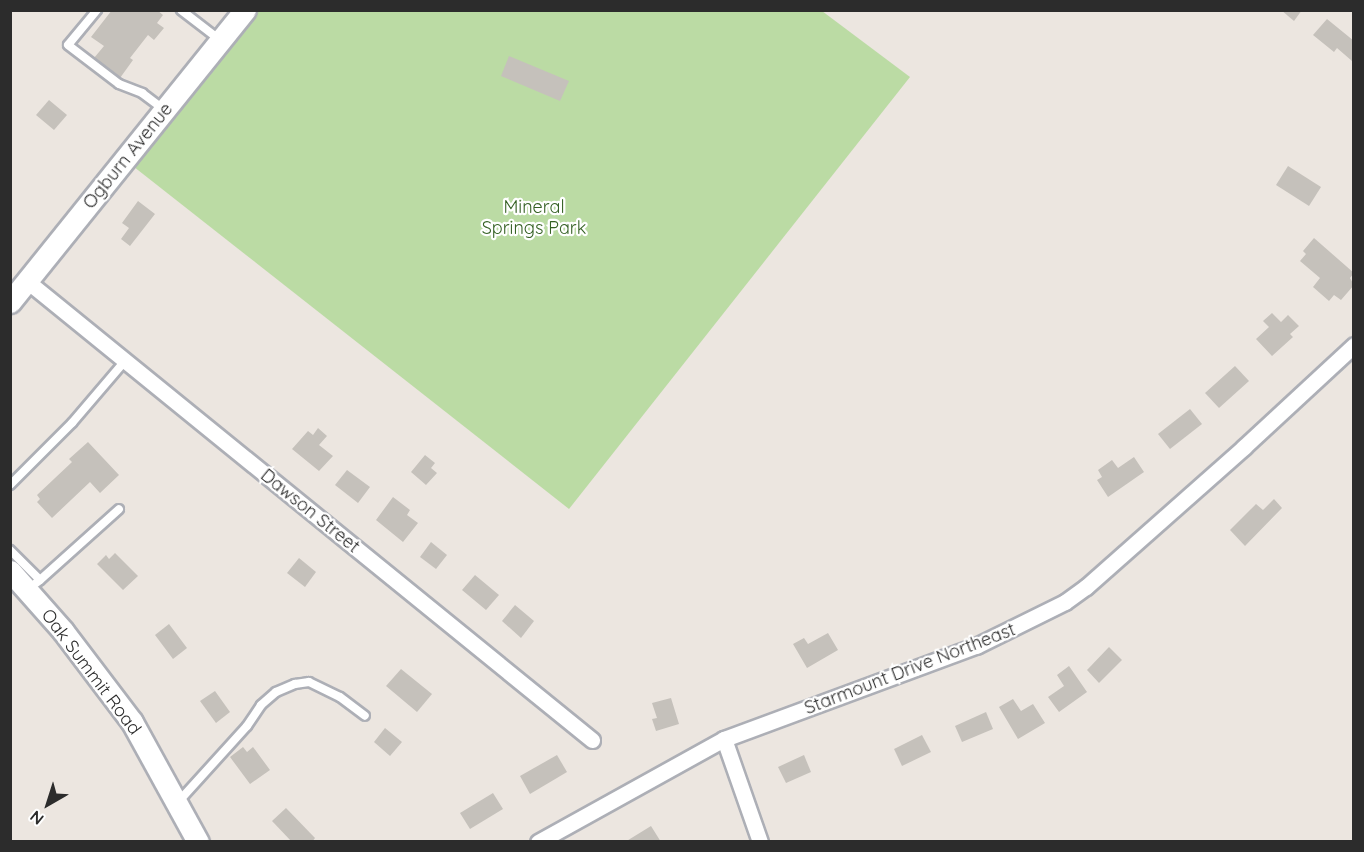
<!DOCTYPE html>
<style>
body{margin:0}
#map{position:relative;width:1364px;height:852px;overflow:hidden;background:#ece6e0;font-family:Quicksand,sans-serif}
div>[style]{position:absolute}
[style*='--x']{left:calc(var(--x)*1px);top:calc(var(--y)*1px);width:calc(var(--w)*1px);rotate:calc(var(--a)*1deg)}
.green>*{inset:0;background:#bbdba4}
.building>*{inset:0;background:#c5c1bb}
.roads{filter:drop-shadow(2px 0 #adafb6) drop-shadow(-2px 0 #adafb6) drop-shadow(0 2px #adafb6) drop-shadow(0 -2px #adafb6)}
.lane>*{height:8px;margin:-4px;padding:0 4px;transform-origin:4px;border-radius:4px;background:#fff}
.street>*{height:15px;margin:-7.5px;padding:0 7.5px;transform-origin:7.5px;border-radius:7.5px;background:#fff}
.secondary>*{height:21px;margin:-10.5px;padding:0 10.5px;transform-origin:10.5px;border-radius:10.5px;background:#fff}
span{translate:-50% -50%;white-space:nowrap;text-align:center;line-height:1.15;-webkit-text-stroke:4.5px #fff;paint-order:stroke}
.street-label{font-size:18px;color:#2c2c2c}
.park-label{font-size:18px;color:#356124}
.frame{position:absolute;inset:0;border:12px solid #2c2c2c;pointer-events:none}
.north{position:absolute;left:18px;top:774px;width:60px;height:60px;-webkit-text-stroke:4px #fff;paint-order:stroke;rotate:219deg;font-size:16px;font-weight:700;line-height:24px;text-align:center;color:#2c2c2c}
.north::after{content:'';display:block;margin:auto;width:21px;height:27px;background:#2c2c2c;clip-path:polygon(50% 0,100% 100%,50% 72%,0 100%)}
</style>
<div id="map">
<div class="green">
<div style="clip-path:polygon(251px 11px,822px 11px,910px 77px,569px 509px,129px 163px)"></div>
</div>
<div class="building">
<div style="clip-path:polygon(112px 10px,157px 10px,163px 15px,157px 23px,164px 28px,154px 40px,148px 35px,130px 58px,133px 60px,120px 78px,94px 58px,104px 46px,91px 37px)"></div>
<div style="clip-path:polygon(1281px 10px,1302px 10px,1294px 21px)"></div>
<div style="clip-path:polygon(1327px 19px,1354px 41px,1352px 61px,1337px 48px,1334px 52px,1313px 35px)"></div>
<div style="clip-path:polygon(509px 56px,569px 81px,560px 101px,501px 76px)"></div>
<div style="clip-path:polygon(49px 100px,67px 115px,54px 130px,36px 115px)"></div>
<div style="clip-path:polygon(1288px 166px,1321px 187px,1309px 206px,1276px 185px)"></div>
<div style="clip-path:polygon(138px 201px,155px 214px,130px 246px,121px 239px,129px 228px,122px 223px)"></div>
<div style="clip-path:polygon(1314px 238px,1354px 273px,1350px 278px,1354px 285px,1341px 300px,1334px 295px,1329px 301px,1313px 287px,1320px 278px,1300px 261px,1306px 254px,1303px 251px)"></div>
<div style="clip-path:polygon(1272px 313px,1281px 322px,1288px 315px,1299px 326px,1290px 334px,1293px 337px,1272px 356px,1256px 339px,1269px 327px,1263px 321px)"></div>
<div style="clip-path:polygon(1235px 366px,1249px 381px,1219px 408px,1205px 393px)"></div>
<div style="clip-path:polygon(1190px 409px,1202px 424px,1170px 449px,1158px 434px)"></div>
<div style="clip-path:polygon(318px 428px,327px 436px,319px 445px,333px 456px,319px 471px,292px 449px,308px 431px,313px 435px)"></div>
<div style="clip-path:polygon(88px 442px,119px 475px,100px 493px,90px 482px,52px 518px,37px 502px,40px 499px,37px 495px,72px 462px,69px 459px)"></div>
<div style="clip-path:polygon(425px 455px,435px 463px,431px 468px,437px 473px,426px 485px,411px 472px)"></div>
<div style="clip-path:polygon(1134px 457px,1144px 472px,1108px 497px,1097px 480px,1102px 477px,1098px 470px,1112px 460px,1118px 468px)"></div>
<div style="clip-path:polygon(347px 470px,370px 487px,358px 503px,335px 485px)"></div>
<div style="clip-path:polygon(393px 497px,410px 510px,407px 515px,418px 523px,403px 542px,376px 520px)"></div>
<div style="clip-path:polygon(1274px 499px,1282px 508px,1245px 546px,1230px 530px,1256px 504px,1263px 510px)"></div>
<div style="clip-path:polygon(431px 542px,447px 555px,436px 569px,420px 557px)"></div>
<div style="clip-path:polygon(115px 553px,138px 576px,123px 590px,97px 564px,106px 555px,109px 559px)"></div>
<div style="clip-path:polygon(299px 558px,316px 572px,305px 587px,287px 573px)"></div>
<div style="clip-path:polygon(475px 575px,499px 595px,486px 610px,462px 590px)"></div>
<div style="clip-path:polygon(515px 605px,534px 621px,521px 638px,502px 621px)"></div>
<div style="clip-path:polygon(169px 624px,187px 648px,173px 659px,155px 635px)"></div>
<div style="clip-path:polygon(828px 633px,838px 650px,807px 668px,793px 644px,804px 638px,808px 644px)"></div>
<div style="clip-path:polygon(1109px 647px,1122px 660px,1099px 683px,1087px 670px)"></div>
<div style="clip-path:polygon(1069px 666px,1087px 692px,1059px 712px,1048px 697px,1064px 686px,1057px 675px)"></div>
<div style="clip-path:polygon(401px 669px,432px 694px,417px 712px,386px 686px)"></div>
<div style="clip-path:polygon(215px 691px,230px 712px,216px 723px,200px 701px)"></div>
<div style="clip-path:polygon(671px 698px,679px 724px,656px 731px,652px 719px,657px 718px,652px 703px)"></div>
<div style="clip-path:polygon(1013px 699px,1021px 711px,1033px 704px,1045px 723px,1018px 739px,999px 707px)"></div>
<div style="clip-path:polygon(986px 712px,993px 729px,962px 742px,955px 726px)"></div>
<div style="clip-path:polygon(385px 728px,402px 742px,390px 756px,374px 742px)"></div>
<div style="clip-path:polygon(922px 735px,931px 752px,902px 766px,894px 749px)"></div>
<div style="clip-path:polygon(243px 747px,247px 752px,253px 747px,270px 770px,250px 784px,230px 757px)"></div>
<div style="clip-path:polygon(557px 755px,567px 772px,530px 794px,520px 776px)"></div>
<div style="clip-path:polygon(804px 755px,811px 772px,786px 783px,778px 767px)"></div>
<div style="clip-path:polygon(493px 793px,503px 809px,470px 829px,460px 813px)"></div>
<div style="clip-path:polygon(286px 808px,315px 838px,312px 842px,292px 842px,272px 821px)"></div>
<div style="clip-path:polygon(651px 826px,661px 842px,625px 842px)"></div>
</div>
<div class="roads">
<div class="lane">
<div style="--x:97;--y:10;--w:45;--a:129.6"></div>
<div style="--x:68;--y:45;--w:64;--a:37.4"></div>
<div style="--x:119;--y:84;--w:25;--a:21"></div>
<div style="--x:142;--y:93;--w:26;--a:37"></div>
<div style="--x:181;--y:10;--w:49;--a:37.6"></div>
<div style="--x:10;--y:485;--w:88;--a:-45"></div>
<div style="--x:72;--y:423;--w:82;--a:-49.5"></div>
<div style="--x:10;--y:550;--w:42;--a:45"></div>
<div style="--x:40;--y:580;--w:5;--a:143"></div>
<div style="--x:40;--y:580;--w:106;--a:-41.9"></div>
<div style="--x:179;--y:801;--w:101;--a:-47.8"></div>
<div style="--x:247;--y:726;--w:25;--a:-56"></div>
<div style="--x:261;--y:705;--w:20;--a:-41"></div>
<div style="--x:276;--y:692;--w:21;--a:-23"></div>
<div style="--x:295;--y:684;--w:14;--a:-8"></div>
<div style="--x:309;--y:682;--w:34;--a:26"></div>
<div style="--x:340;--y:697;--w:31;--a:37"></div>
</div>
<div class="street">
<div style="--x:27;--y:281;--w:728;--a:39.09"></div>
<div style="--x:724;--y:739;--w:109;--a:70.7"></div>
<div style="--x:538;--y:842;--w:213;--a:-29"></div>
<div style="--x:724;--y:739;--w:269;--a:-20.3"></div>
<div style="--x:976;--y:646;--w:99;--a:-26.3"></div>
<div style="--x:1065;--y:602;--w:26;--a:-36"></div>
<div style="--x:1086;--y:587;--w:211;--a:-41.5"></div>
<div style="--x:1244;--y:447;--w:150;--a:-42.8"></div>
</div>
<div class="secondary">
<div style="--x:10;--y:302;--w:375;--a:-51.2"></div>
<div style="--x:10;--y:571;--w:80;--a:48.5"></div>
<div style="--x:63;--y:631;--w:114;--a:52.8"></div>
<div style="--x:132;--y:722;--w:137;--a:61.2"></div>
</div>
</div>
<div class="street-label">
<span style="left:128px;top:156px;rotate:-51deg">Ogburn Avenue</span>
<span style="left:310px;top:511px;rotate:39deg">Dawson Street</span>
<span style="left:910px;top:669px;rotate:-21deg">Starmount Drive Northeast</span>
<span style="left:91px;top:672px;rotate:53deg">Oak Summit Road</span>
</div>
<div class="park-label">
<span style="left:534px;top:218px">Mineral<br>Springs Park</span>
</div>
<div class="frame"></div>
<div class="north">N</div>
</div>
